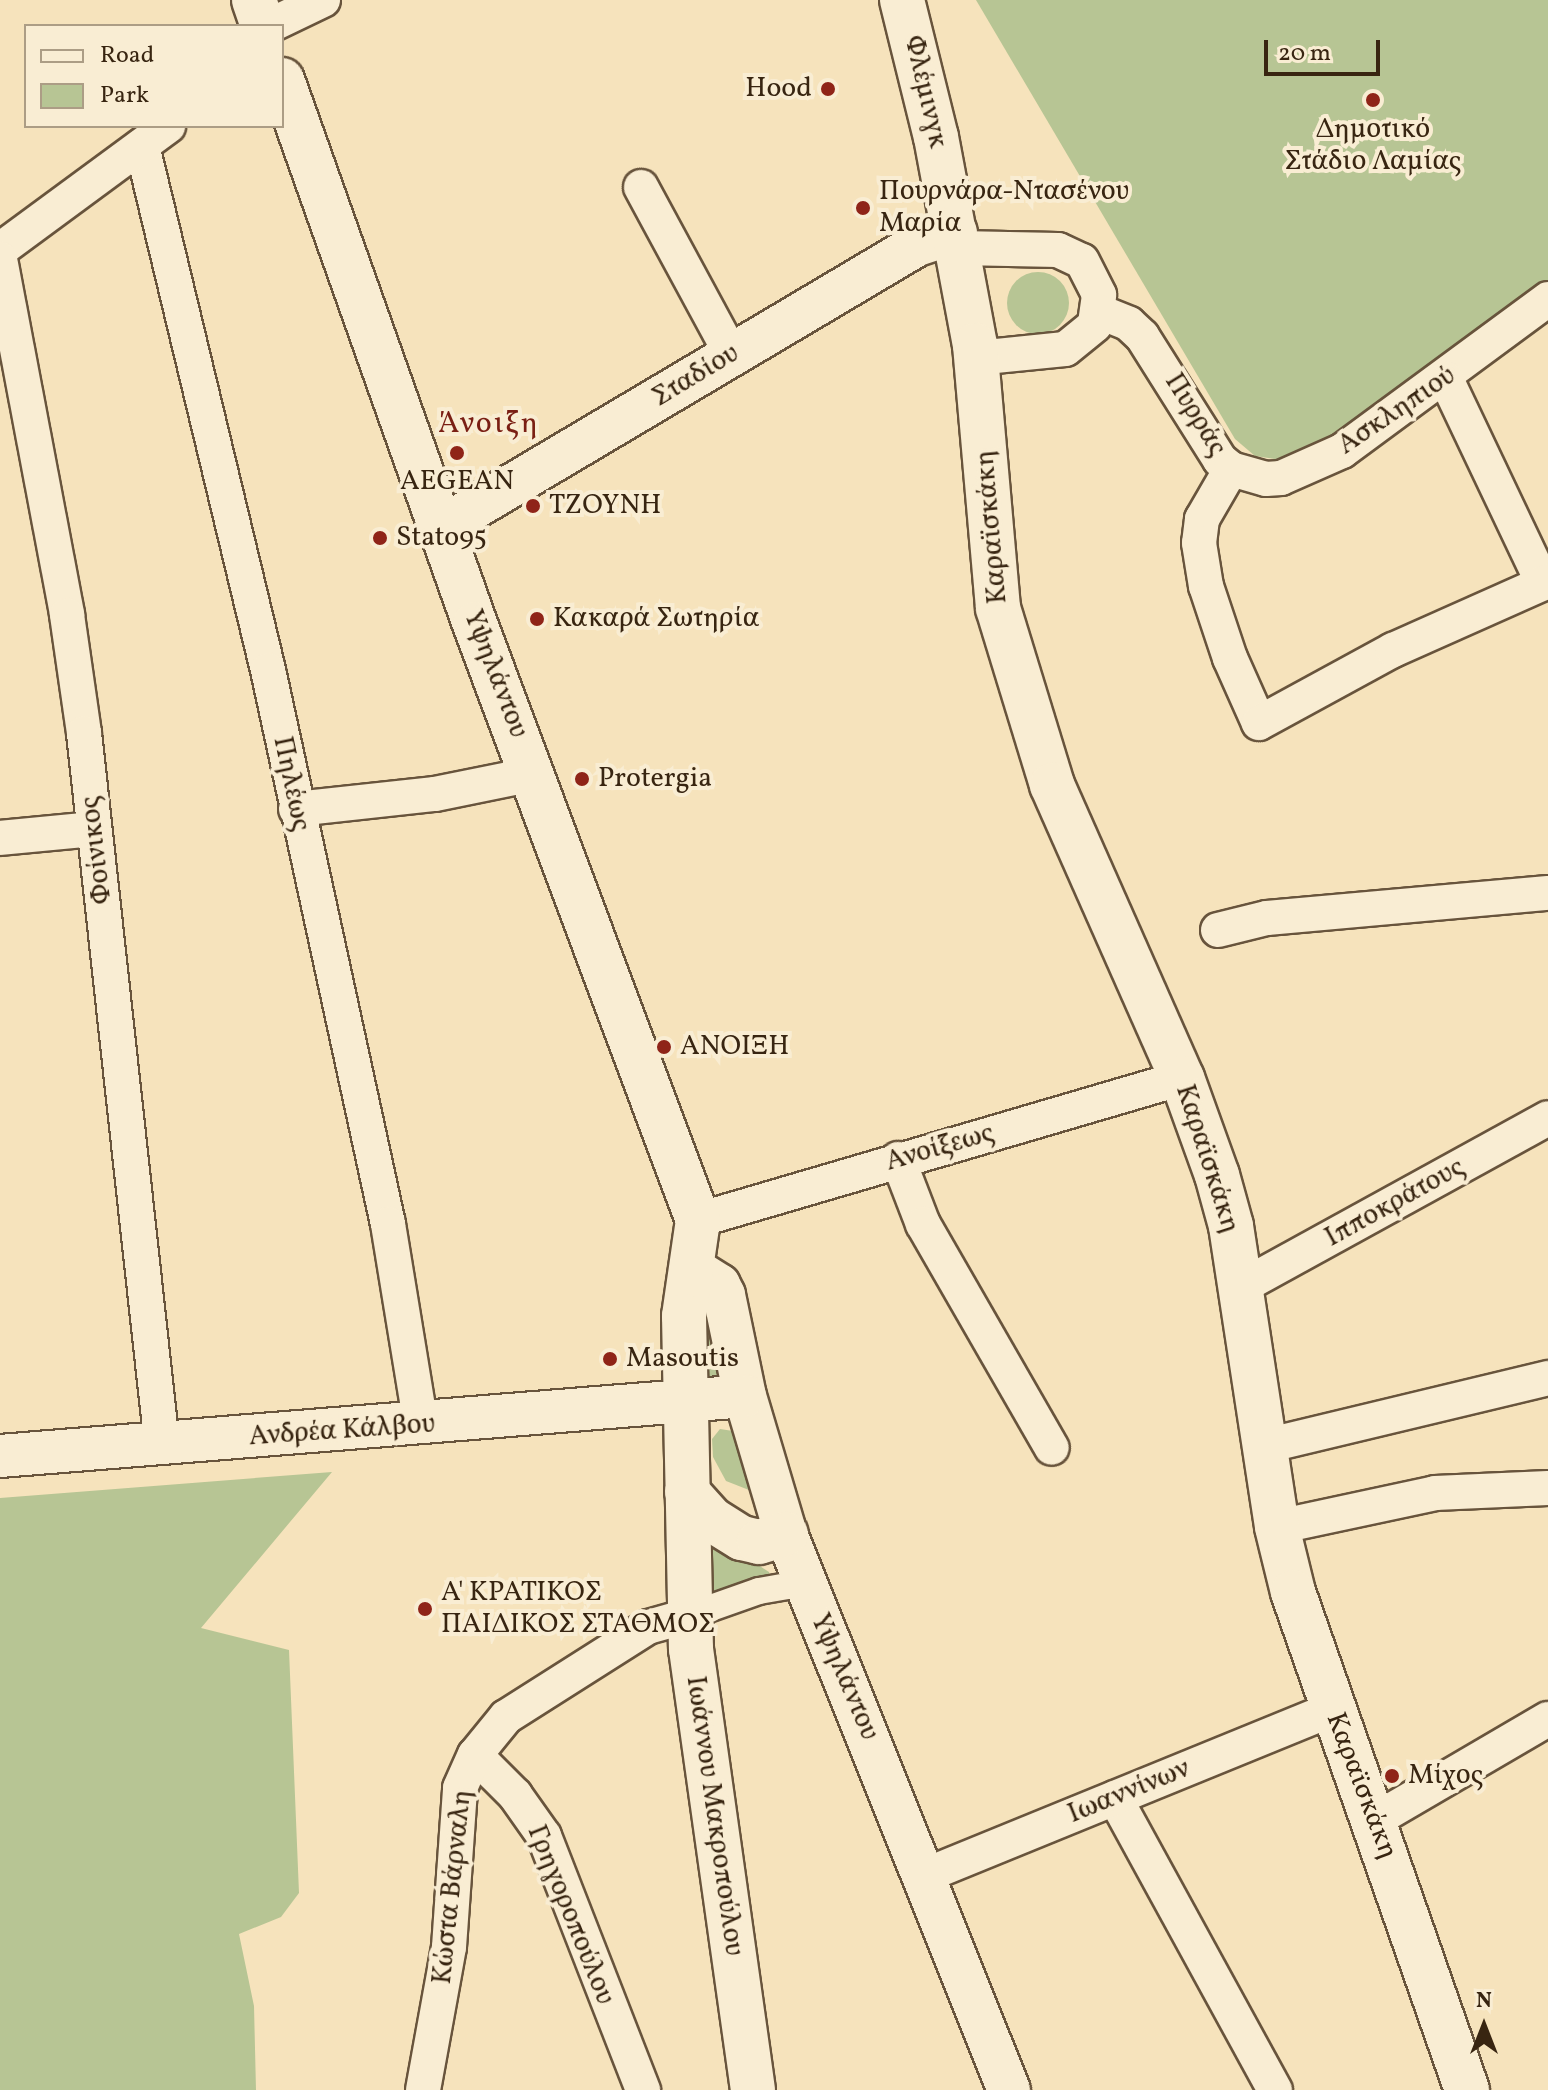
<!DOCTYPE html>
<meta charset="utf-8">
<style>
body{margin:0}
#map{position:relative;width:1548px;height:2090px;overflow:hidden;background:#f6e3bc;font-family:Vollkorn,serif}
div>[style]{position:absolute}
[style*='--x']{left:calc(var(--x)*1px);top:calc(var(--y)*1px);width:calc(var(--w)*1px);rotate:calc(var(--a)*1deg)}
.green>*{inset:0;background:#b7c594}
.round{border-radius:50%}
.roads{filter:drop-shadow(2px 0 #68543c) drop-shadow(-2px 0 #68543c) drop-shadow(0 2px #68543c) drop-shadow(0 -2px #68543c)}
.pedestrian>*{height:26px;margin:-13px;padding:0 13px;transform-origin:13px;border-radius:13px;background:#f9edd3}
.minor>*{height:34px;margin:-17px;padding:0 17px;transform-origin:17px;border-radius:17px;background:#f9edd3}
.tertiary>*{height:42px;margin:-21px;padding:0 21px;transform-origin:21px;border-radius:21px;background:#f9edd3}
.secondary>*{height:44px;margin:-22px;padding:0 22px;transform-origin:22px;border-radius:22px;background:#f9edd3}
.dots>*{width:22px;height:22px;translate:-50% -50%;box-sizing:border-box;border:4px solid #f9edd3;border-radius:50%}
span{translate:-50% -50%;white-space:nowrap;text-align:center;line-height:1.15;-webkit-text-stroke:8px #f9edd3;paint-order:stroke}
.poi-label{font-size:28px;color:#382511}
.right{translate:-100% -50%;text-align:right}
.left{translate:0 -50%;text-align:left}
.street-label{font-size:28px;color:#382511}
.neighbourhood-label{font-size:30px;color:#7a1f14;letter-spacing:2px}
.legend{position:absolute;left:24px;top:24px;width:260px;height:104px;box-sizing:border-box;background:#f9edd3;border:2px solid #ac9d85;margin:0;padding:10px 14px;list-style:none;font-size:24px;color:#382511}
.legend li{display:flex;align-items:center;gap:16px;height:40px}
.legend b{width:40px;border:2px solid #ac9d85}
.north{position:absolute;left:1444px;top:1986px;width:80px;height:80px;-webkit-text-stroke:6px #f9edd3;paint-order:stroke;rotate:0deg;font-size:22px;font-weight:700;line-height:32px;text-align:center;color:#382511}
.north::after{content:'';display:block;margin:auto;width:28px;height:36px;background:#382511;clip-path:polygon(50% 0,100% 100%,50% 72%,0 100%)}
.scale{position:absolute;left:1264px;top:40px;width:116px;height:36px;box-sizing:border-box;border:4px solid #382511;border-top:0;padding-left:10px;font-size:24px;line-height:28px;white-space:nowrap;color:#382511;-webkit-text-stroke:6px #f9edd3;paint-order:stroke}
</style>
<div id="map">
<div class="green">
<div style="clip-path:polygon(976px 0,1548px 0,1548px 288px,1403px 408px,1294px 462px,1255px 456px,1235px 439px)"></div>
<div class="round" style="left:1007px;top:272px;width:62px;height:62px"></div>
<div style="clip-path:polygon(706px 1312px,724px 1375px,702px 1379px)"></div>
<div style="clip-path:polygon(720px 1429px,733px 1431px,738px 1438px,753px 1486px,749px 1490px,726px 1481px,713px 1457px,712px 1439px)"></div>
<div style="clip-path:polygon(332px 1472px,201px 1628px,289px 1650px,299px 1893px,281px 1917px,239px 1934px,254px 2006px,256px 2090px,0 2090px,0 1498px)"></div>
<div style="clip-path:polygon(706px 1532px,769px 1572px,770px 1576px,714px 1591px)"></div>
</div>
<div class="roads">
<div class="pedestrian">
<div style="--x:691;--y:1615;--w:72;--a:-19.4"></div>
<div style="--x:759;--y:1591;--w:47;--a:-9.9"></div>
</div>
<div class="minor">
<div style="--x:269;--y:26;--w:60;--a:-25.7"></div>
<div style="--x:142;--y:146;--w:539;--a:76.48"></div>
<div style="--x:268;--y:670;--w:567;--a:77.78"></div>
<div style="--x:388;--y:1224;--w:204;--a:80.7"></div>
<div style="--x:641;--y:187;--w:191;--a:61.6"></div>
<div style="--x:959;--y:248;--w:99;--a:1.2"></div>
<div style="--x:1058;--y:250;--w:26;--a:25"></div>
<div style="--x:1082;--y:261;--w:38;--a:63"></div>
<div style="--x:1099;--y:295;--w:30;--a:98"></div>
<div style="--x:1095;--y:325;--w:38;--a:141"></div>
<div style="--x:1065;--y:349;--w:88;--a:174.2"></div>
<div style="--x:0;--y:250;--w:209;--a:-36.4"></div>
<div style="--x:0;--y:259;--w:362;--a:79.3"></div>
<div style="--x:67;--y:615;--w:119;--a:81.8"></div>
<div style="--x:84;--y:733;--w:716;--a:83.75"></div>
<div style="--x:1100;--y:312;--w:31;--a:22"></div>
<div style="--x:1129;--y:324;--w:18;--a:43"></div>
<div style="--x:1142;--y:336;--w:146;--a:57.8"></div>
<div style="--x:1220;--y:460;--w:14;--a:39"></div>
<div style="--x:1231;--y:469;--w:36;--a:16"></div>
<div style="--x:1266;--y:479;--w:15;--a:-4"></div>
<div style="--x:1281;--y:478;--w:67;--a:-23.9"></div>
<div style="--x:1342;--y:451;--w:256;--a:-36.4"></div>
<div style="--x:1446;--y:379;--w:226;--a:64.6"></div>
<div style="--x:1231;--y:469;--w:58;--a:120.1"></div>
<div style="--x:1202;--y:519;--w:24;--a:97"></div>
<div style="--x:1199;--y:543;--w:44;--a:80.8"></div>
<div style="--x:1206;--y:586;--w:76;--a:71.6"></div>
<div style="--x:1230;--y:658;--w:71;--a:66"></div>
<div style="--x:1259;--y:723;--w:153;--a:-28.6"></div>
<div style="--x:1393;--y:650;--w:170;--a:-24"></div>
<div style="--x:296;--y:809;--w:140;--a:-6.2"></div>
<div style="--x:435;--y:794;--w:100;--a:-11.5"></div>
<div style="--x:0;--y:838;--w:93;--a:-5.5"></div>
<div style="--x:1218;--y:930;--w:50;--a:-13.8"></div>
<div style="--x:1267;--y:918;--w:282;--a:-5.1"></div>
<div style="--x:898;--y:1159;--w:70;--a:69"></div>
<div style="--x:923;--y:1224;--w:258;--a:60.1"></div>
<div style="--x:698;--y:1220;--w:504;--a:-16.35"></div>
<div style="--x:1241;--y:1287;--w:350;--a:-28.8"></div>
<div style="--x:1265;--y:1446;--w:291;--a:-13.5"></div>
<div style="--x:1277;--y:1527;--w:162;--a:-12.1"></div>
<div style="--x:1435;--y:1493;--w:113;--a:-2.5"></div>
<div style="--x:475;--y:1755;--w:57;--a:45"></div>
<div style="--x:515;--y:1795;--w:50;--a:54.7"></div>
<div style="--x:544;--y:1836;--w:273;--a:68.7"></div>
<div style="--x:1115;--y:1798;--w:333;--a:61.3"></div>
<div style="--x:1375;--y:1820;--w:200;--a:-30.3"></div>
<div style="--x:926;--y:1875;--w:439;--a:-22.2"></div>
<div style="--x:423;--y:2090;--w:145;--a:-79.7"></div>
<div style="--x:449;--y:1947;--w:159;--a:-86"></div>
<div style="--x:460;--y:1788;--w:36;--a:-66"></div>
<div style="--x:475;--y:1755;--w:49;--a:-50.8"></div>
<div style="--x:506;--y:1717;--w:168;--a:-32.4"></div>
<div style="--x:648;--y:1627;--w:45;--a:-15.6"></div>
</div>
<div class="tertiary">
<div style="--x:440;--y:528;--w:555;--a:-30.68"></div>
<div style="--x:917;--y:245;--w:41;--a:-18.4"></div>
<div style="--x:692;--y:1268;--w:32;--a:32"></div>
<div style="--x:719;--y:1285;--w:11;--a:63"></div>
<div style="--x:724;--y:1295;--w:103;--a:78.3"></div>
<div style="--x:745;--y:1396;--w:144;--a:73.5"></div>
<div style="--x:786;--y:1534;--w:599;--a:68.15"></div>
<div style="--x:0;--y:1456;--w:747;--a:-4.6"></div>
</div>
<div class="secondary">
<div style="--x:254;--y:0;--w:28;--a:71"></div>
<div style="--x:902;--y:0;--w:141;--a:76.1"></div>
<div style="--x:936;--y:137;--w:212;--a:79.4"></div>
<div style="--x:975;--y:345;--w:264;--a:85"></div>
<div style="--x:998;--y:608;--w:185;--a:73"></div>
<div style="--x:1052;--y:785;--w:321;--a:66.1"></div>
<div style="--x:1182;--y:1078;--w:103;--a:70.2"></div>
<div style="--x:1217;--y:1175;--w:53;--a:74.6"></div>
<div style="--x:1231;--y:1226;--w:304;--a:81.3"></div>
<div style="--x:1277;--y:1527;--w:67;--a:76.2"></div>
<div style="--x:1293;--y:1592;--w:528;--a:70.74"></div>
<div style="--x:282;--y:80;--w:577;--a:70.47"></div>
<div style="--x:475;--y:624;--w:636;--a:69.49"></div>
<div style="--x:698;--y:1220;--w:97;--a:98.3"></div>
<div style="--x:684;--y:1316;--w:333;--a:88.8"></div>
<div style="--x:691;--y:1649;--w:445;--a:82"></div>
<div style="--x:687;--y:1492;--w:36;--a:48"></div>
<div style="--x:711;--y:1519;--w:36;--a:32"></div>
<div style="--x:742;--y:1538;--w:17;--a:13"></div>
<div style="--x:759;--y:1542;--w:28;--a:-17"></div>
</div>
</div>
<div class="dots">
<div style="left:828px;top:89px;background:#8f2418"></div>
<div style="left:1373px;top:100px;background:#8f2418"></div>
<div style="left:863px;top:208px;background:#8f2418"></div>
<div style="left:457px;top:453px;background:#8f2418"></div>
<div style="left:533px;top:506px;background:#8f2418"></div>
<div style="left:380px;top:538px;background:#8f2418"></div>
<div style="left:537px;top:619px;background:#8f2418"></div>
<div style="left:582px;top:779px;background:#8f2418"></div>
<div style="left:664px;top:1047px;background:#8f2418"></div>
<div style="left:610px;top:1359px;background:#8f2418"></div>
<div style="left:425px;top:1609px;background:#8f2418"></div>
<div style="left:1392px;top:1776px;background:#8f2418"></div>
</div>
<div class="poi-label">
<span class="right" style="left:812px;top:89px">Hood</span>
<span style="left:1373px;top:146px">Δημοτικό<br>Στάδιο Λαμίας</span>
<span class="left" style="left:879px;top:208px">Πουρνάρα-Ντασένου<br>Μαρία</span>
<span style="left:457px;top:482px">AEGEAN</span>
<span class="left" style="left:549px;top:506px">ΤΖΟΥΝΗ</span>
<span class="left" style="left:396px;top:538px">Stato95</span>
<span class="left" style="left:553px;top:619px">Κακαρά Σωτηρία</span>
<span class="left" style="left:598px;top:779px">Protergia</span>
<span class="left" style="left:680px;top:1047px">ΑΝΟΙΞΗ</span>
<span class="left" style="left:626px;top:1359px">Masoutis</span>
<span class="left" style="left:441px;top:1609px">Α' ΚΡΑΤΙΚΟΣ<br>ΠΑΙΔΙΚΟΣ ΣΤΑΘΜΟΣ</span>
<span class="left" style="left:1408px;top:1776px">Μίχος</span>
</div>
<div class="street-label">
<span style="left:925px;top:92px;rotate:77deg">Φλέμινγκ</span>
<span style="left:696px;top:376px;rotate:-31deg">Σταδίου</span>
<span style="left:1397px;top:411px;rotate:-34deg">Ασκληπιού</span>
<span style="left:1195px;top:415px;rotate:58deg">Πυρράς</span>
<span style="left:992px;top:527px;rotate:-95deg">Καραϊσκάκη</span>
<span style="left:495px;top:674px;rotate:69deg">Υψηλάντου</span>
<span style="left:291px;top:784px;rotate:78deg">Πηλέως</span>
<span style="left:97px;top:850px;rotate:-97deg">Φοίνικος</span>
<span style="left:940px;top:1148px;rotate:-16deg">Ανοίξεως</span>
<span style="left:1207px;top:1159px;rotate:72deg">Καραϊσκάκη</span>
<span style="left:1395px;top:1203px;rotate:-29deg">Ιπποκράτους</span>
<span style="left:342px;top:1431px;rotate:-4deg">Ανδρέα Κάλβου</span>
<span style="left:844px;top:1677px;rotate:67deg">Υψηλάντου</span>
<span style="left:1361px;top:1786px;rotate:69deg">Καραϊσκάκη</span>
<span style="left:1129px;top:1792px;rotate:-22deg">Ιωαννίνων</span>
<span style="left:714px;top:1816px;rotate:82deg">Ιωάννου Μακροπούλου</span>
<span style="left:453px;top:1887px;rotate:-84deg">Κώστα Βάρναλη</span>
<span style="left:570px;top:1915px;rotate:68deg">Γρηγοροπούλου</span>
</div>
<div class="neighbourhood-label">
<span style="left:489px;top:424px">Άνοιξη</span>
</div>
<ul class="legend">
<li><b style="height:10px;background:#f9edd3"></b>Road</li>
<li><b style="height:22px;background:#b7c594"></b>Park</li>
</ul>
<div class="north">N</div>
<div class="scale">20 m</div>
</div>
